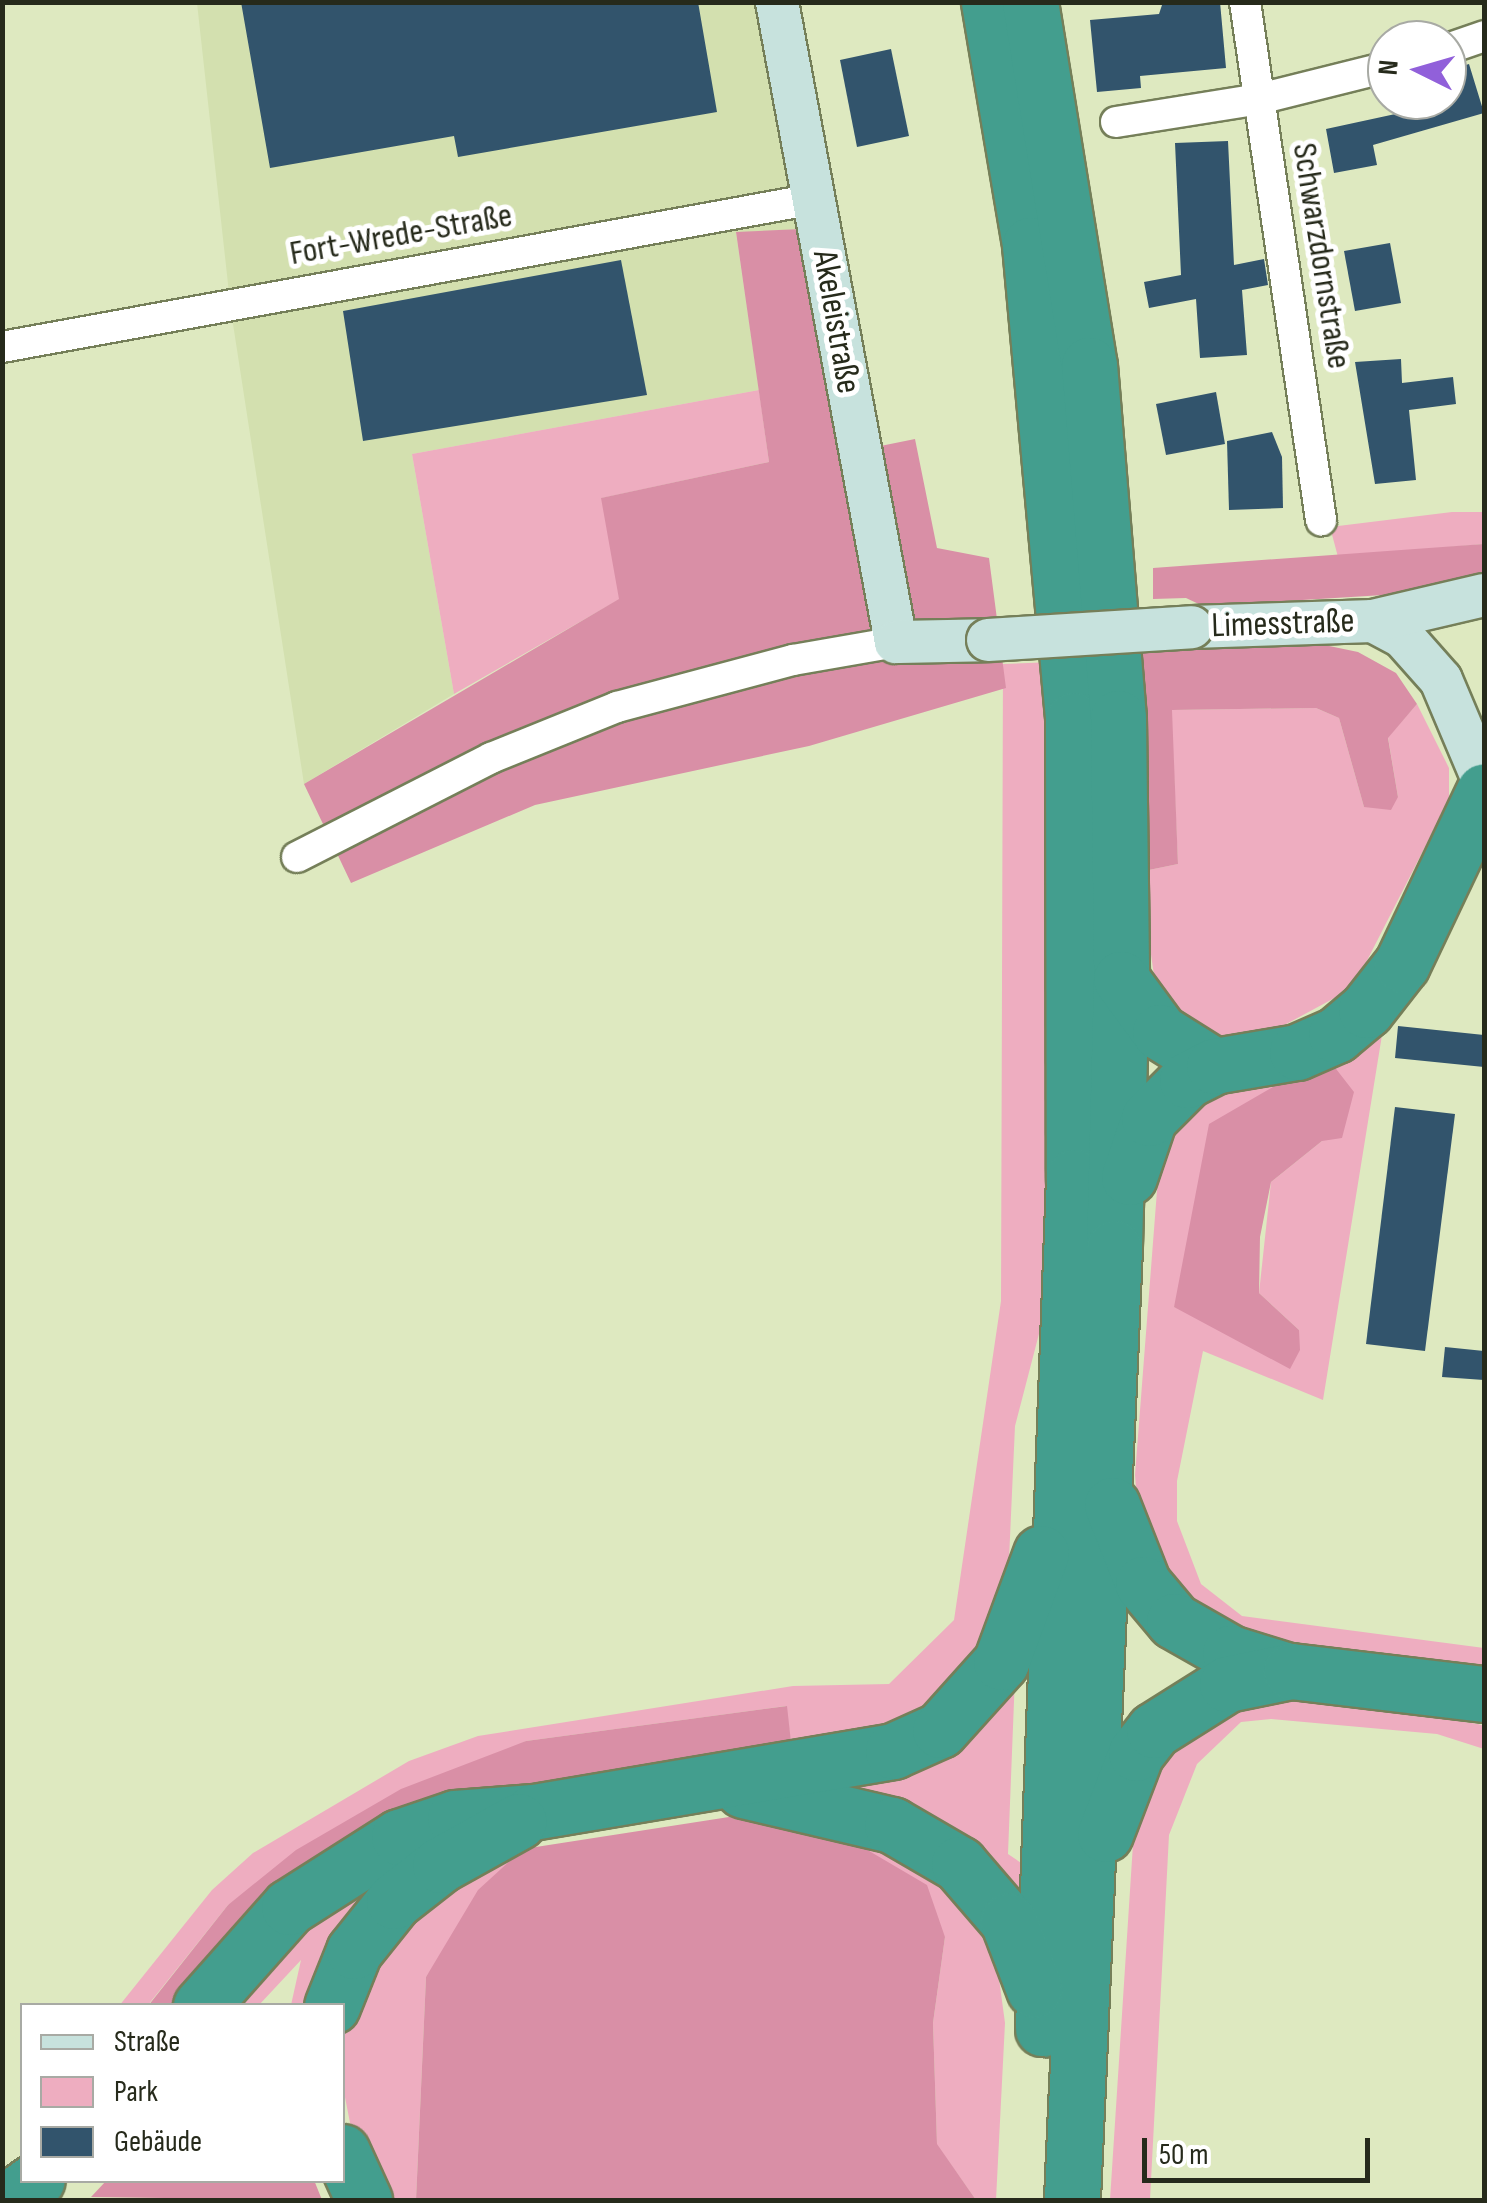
<!DOCTYPE html>
<meta charset="utf-8">
<style>
body{margin:0}
#map{position:relative;width:1487px;height:2203px;overflow:hidden;background:#dee9c0;font-family:"Sofia Sans Condensed",sans-serif}
div>[style]{position:absolute}
[style*='--x']{left:calc(var(--x)*1px);top:calc(var(--y)*1px);width:calc(var(--w)*1px);rotate:calc(var(--a)*1deg)}
.built>*{inset:0;background:#d3e0af}
.green>*{inset:0;background:#eeadc0}
.forest>*{inset:0;background:#d98fa6}
.building>*{inset:0;background:#32546c}
.roads{filter:drop-shadow(2px 0 #757f59) drop-shadow(-2px 0 #757f59) drop-shadow(0 2px #757f59) drop-shadow(0 -2px #757f59)}
.street>*{height:30px;margin:-15px;padding:0 15px;transform-origin:15px;border-radius:15px;background:#fff}
.secondary>*{height:42px;margin:-21px;padding:0 21px;transform-origin:21px;border-radius:21px;background:#c7e2dd}
.highway>*{height:55px;margin:-27.5px;padding:0 27.5px;transform-origin:27.5px;border-radius:27.5px;background:#439e8e}
.bridges{filter:drop-shadow(2px 0 #757f59) drop-shadow(-2px 0 #757f59) drop-shadow(0 2px #757f59) drop-shadow(0 -2px #757f59)}
.secondary-bridge>*{height:42px;margin:-21px;padding:0 21px;transform-origin:21px;border-radius:21px;background:#c7e2dd}
span{translate:-50% -50%;white-space:nowrap;text-align:center;line-height:1.15;-webkit-text-stroke:10px #fff;paint-order:stroke}
.street-label{font-size:35px;color:#262a1b}
.frame{position:absolute;inset:0;border:5px solid #262a1b;pointer-events:none}
.legend{position:absolute;left:20px;top:2003px;width:325px;height:180px;box-sizing:border-box;background:#fff;border:2px solid #a8aaa4;margin:0;padding:12px 18px;list-style:none;font-size:30px;color:#262a1b}
.legend li{display:flex;align-items:center;gap:20px;height:50px}
.legend b{width:50px;border:2px solid #a8aaa4}
.north{position:absolute;left:1367px;top:20px;width:100px;height:100px;box-sizing:border-box;background:#fff;border:2px solid #a8aaa4;border-radius:50%;rotate:275deg;font-size:28px;font-weight:700;line-height:40px;text-align:center;color:#262a1b}
.north::after{content:'';display:block;margin:auto;width:35px;height:45px;background:#9160da;clip-path:polygon(50% 0,100% 100%,50% 72%,0 100%)}
.scale{position:absolute;left:1142px;top:2138px;width:228px;height:45px;box-sizing:border-box;border:5px solid #262a1b;border-top:0;padding-left:12px;font-size:30px;line-height:35px;white-space:nowrap;color:#262a1b;-webkit-text-stroke:8px #fff;paint-order:stroke}
</style>
<div id="map">
<div class="built">
<div style="clip-path:polygon(197px 3px,755px 3px,801px 229px,736px 233px,759px 390px,412px 454px,454px 694px,304px 784px,231px 311px)"></div>
</div>
<div class="green">
<div style="clip-path:polygon(759px 390px,769px 462px,602px 498px,620px 599px,454px 694px,412px 454px)"></div>
<div style="clip-path:polygon(1452px 512px,1484px 512px,1484px 544px,1338px 557px,1330px 527px)"></div>
<div style="clip-path:polygon(1053px 662px,1047px 1303px,1015px 1426px,1008px 1582px,995px 1640px,915px 1724px,792px 1751px,786px 1706px,526px 1741px,228px 1905px,148px 2005px,119px 2006px,212px 1890px,253px 1853px,409px 1761px,478px 1736px,793px 1686px,889px 1684px,954px 1620px,1001px 1301px,1003px 664px)"></div>
<div style="clip-path:polygon(1417px 704px,1449px 768px,1449px 800px,1353px 988px,1266px 1035px,1198px 1039px,1155px 982px,1149px 941px,1144px 871px,1178px 864px,1171px 710px,1316px 708px,1339px 718px,1364px 807px,1398px 797px,1388px 737px)"></div>
<div style="clip-path:polygon(1382px 1035px,1323px 1400px,1203px 1351px,1177px 1481px,1177px 1521px,1201px 1584px,1242px 1616px,1484px 1648px,1484px 1674px,1249px 1646px,1178px 1610px,1139px 1524px,1135px 1475px,1161px 1139px,1198px 1094px,1304px 1069px,1174px 1307px,1299px 1330px,1259px 1293px,1271px 1182px,1322px 1141px,1333px 1065px)"></div>
<div style="clip-path:polygon(1015px 1676px,1008px 1854px,1027px 1867px,1025px 1927px,839px 1795px,833px 1779px)"></div>
<div style="clip-path:polygon(1319px 1700px,1478px 1724px,1484px 1726px,1484px 1749px,1437px 1734px,1271px 1719px,1241px 1722px,1197px 1764px,1169px 1835px,1150px 2200px,1110px 2200px,1135px 1813px,1173px 1739px,1244px 1702px)"></div>
<div style="clip-path:polygon(830px 1828px,867px 1837px,964px 1894px,995px 1949px,1005px 2023px,996px 2200px,976px 2200px,937px 2145px,933px 2023px,945px 1937px)"></div>
<div style="clip-path:polygon(523px 1849px,426px 1977px,416px 2200px,382px 2200px,352px 2133px,343px 2087px,344px 2030px,360px 1974px,413px 1907px)"></div>
<div style="clip-path:polygon(398px 1852px,316px 2005px,291px 2005px,301px 1960px,259px 2005px,218px 2006px,250px 1967px)"></div>
</div>
<div class="forest">
<div style="clip-path:polygon(801px 229px,841px 454px,915px 439px,937px 548px,989px 558px,1006px 688px,809px 746px,535px 805px,351px 883px,304px 784px,619px 599px,601px 498px,769px 462px,736px 232px)"></div>
<div style="clip-path:polygon(1484px 544px,1484px 576px,1432px 592px,1203px 606px,1186px 598px,1153px 599px,1153px 568px)"></div>
<div style="clip-path:polygon(1310px 642px,1358px 652px,1396px 673px,1417px 704px,1388px 738px,1398px 797px,1391px 810px,1364px 807px,1339px 718px,1316px 708px,1172px 710px,1178px 864px,1144px 871px,1140px 650px)"></div>
<div style="clip-path:polygon(1333px 1065px,1354px 1092px,1342px 1138px,1322px 1141px,1271px 1182px,1260px 1237px,1259px 1293px,1299px 1330px,1300px 1350px,1290px 1369px,1174px 1307px,1209px 1124px,1304px 1069px)"></div>
<div style="clip-path:polygon(787px 1706px,792px 1751px,470px 1796px,181px 2005px,148px 2006px,228px 1905px,296px 1850px,401px 1789px,526px 1741px)"></div>
<div style="clip-path:polygon(729px 1817px,830px 1828px,927px 1885px,945px 1937px,933px 2023px,937px 2144px,976px 2200px,416px 2200px,426px 1977px,478px 1890px,523px 1849px)"></div>
<div style="clip-path:polygon(314px 2180px,322px 2200px,91px 2197px,106px 2181px)"></div>
</div>
<div class="building">
<div style="clip-path:polygon(241px 2px,698px 2px,717px 112px,458px 157px,454px 136px,270px 168px)"></div>
<div style="clip-path:polygon(1163px 2px,1220px 2px,1226px 68px,1140px 76px,1141px 88px,1097px 92px,1090px 20px,1159px 14px)"></div>
<div style="clip-path:polygon(891px 49px,909px 136px,857px 147px,840px 60px)"></div>
<div style="clip-path:polygon(1469px 64px,1484px 113px,1373px 145px,1377px 165px,1334px 173px,1326px 129px,1400px 113px,1396px 100px,1447px 100px,1447px 71px)"></div>
<div style="clip-path:polygon(1228px 141px,1234px 265px,1264px 259px,1268px 285px,1242px 290px,1247px 355px,1200px 358px,1196px 299px,1149px 308px,1144px 282px,1181px 275px,1175px 143px)"></div>
<div style="clip-path:polygon(1390px 243px,1401px 303px,1355px 311px,1344px 251px)"></div>
<div style="clip-path:polygon(621px 260px,647px 395px,363px 441px,343px 311px)"></div>
<div style="clip-path:polygon(1401px 359px,1402px 383px,1453px 377px,1456px 404px,1409px 410px,1416px 480px,1375px 484px,1355px 362px)"></div>
<div style="clip-path:polygon(1216px 392px,1225px 444px,1166px 455px,1156px 404px)"></div>
<div style="clip-path:polygon(1272px 432px,1282px 457px,1283px 508px,1229px 510px,1227px 441px)"></div>
<div style="clip-path:polygon(1398px 1026px,1484px 1035px,1484px 1067px,1395px 1058px)"></div>
<div style="clip-path:polygon(1395px 1107px,1455px 1114px,1425px 1351px,1366px 1344px)"></div>
<div style="clip-path:polygon(1445px 1347px,1484px 1351px,1484px 1380px,1442px 1377px)"></div>
</div>
<div class="roads">
<div class="street">
<div style="--x:1245;--y:2;--w:524;--a:81.65"></div>
<div style="--x:1447;--y:49;--w:39;--a:-19"></div>
<div style="--x:1116;--y:122;--w:145;--a:-9.1"></div>
<div style="--x:1259;--y:99;--w:132;--a:-14"></div>
<div style="--x:2;--y:347;--w:825;--a:-10.33"></div>
<div style="--x:297;--y:857;--w:218;--a:-27"></div>
<div style="--x:491;--y:758;--w:136;--a:-22"></div>
<div style="--x:617;--y:707;--w:182;--a:-15"></div>
<div style="--x:793;--y:660;--w:105;--a:-9.9"></div>
</div>
<div class="secondary">
<div style="--x:777;--y:2;--w:651;--a:79.47"></div>
<div style="--x:896;--y:642;--w:92;--a:-1.2"></div>
<div style="--x:1373;--y:621;--w:34;--a:28"></div>
<div style="--x:1403;--y:637;--w:57;--a:48.5"></div>
<div style="--x:1441;--y:680;--w:111;--a:67.1"></div>
<div style="--x:1192;--y:627;--w:181;--a:-1.9"></div>
<div style="--x:1373;--y:621;--w:114;--a:-13.2"></div>
</div>
<div class="highway">
<div style="--x:989;--y:2;--w:246;--a:80.4"></div>
<div style="--x:1030;--y:245;--w:477;--a:84.8"></div>
<div style="--x:1073;--y:720;--w:457;--a:89.9"></div>
<div style="--x:1074;--y:1177;--w:852;--a:92.09"></div>
<div style="--x:1030;--y:2;--w:368;--a:80.8"></div>
<div style="--x:1089;--y:365;--w:354;--a:85.3"></div>
<div style="--x:1118;--y:718;--w:261;--a:89.3"></div>
<div style="--x:1121;--y:979;--w:269;--a:91.5"></div>
<div style="--x:1114;--y:1248;--w:953;--a:92.53"></div>
<div style="--x:1121;--y:979;--w:66;--a:53.7"></div>
<div style="--x:1160;--y:1032;--w:64;--a:32.2"></div>
<div style="--x:1129;--y:1177;--w:62;--a:-71.3"></div>
<div style="--x:1149;--y:1118;--w:54;--a:-45"></div>
<div style="--x:1187;--y:1080;--w:30;--a:-27"></div>
<div style="--x:1214;--y:1066;--w:84;--a:-9.6"></div>
<div style="--x:1297;--y:1052;--w:43;--a:-23.6"></div>
<div style="--x:1336;--y:1035;--w:39;--a:-40"></div>
<div style="--x:1366;--y:1010;--w:58;--a:-52"></div>
<div style="--x:1402;--y:964;--w:191;--a:-64.6"></div>
<div style="--x:1112;--y:1505;--w:85;--a:68.6"></div>
<div style="--x:1143;--y:1584;--w:48;--a:50"></div>
<div style="--x:1174;--y:1621;--w:64;--a:29.7"></div>
<div style="--x:1230;--y:1653;--w:61;--a:17.2"></div>
<div style="--x:743;--y:1790;--w:153;--a:13.2"></div>
<div style="--x:892;--y:1825;--w:78;--a:30.2"></div>
<div style="--x:959;--y:1864;--w:75;--a:49.3"></div>
<div style="--x:1008;--y:1921;--w:73;--a:69.1"></div>
<div style="--x:1105;--y:1834;--w:87;--a:-69.1"></div>
<div style="--x:1136;--y:1753;--w:29;--a:-52"></div>
<div style="--x:1154;--y:1730;--w:86;--a:-32.2"></div>
<div style="--x:1227;--y:1684;--w:65;--a:-11.5"></div>
<div style="--x:1291;--y:1671;--w:194;--a:6.8"></div>
<div style="--x:201;--y:2006;--w:132;--a:-48.4"></div>
<div style="--x:289;--y:1907;--w:130;--a:-32.5"></div>
<div style="--x:399;--y:1837;--w:59;--a:-18.7"></div>
<div style="--x:455;--y:1818;--w:78;--a:-4.4"></div>
<div style="--x:533;--y:1812;--w:365;--a:-9.6"></div>
<div style="--x:893;--y:1751;--w:51;--a:-24.1"></div>
<div style="--x:940;--y:1730;--w:91;--a:-48.1"></div>
<div style="--x:1001;--y:1662;--w:116;--a:-69.8"></div>
<div style="--x:332;--y:2006;--w:59;--a:-68.2"></div>
<div style="--x:354;--y:1951;--w:64;--a:-51.3"></div>
<div style="--x:394;--y:1901;--w:58;--a:-38"></div>
<div style="--x:440;--y:1865;--w:90;--a:-29.1"></div>
<div style="--x:342;--y:2152;--w:53;--a:65.4"></div>
<div style="--x:8;--y:2200;--w:35;--a:-35"></div>
</div>
</div>
<div class="bridges">
<div class="secondary-bridge">
<div style="--x:988;--y:640;--w:204;--a:-3.6"></div>
</div>
</div>
<div class="street-label">
<span style="left:401px;top:235px;rotate:-10deg">Fort-Wrede-Straße</span>
<span style="left:1321px;top:256px;rotate:81deg">Schwarzdornstraße</span>
<span style="left:836px;top:322px;rotate:80deg">Akeleistraße</span>
<span style="left:1283px;top:624px;rotate:-2deg">Limesstraße</span>
</div>
<div class="frame"></div>
<ul class="legend">
<li><b style="height:12px;background:#c7e2dd"></b>Straße</li>
<li><b style="height:28px;background:#eeadc0"></b>Park</li>
<li><b style="height:28px;background:#32546c"></b>Gebäude</li>
</ul>
<div class="north">N</div>
<div class="scale">50 m</div>
</div>
